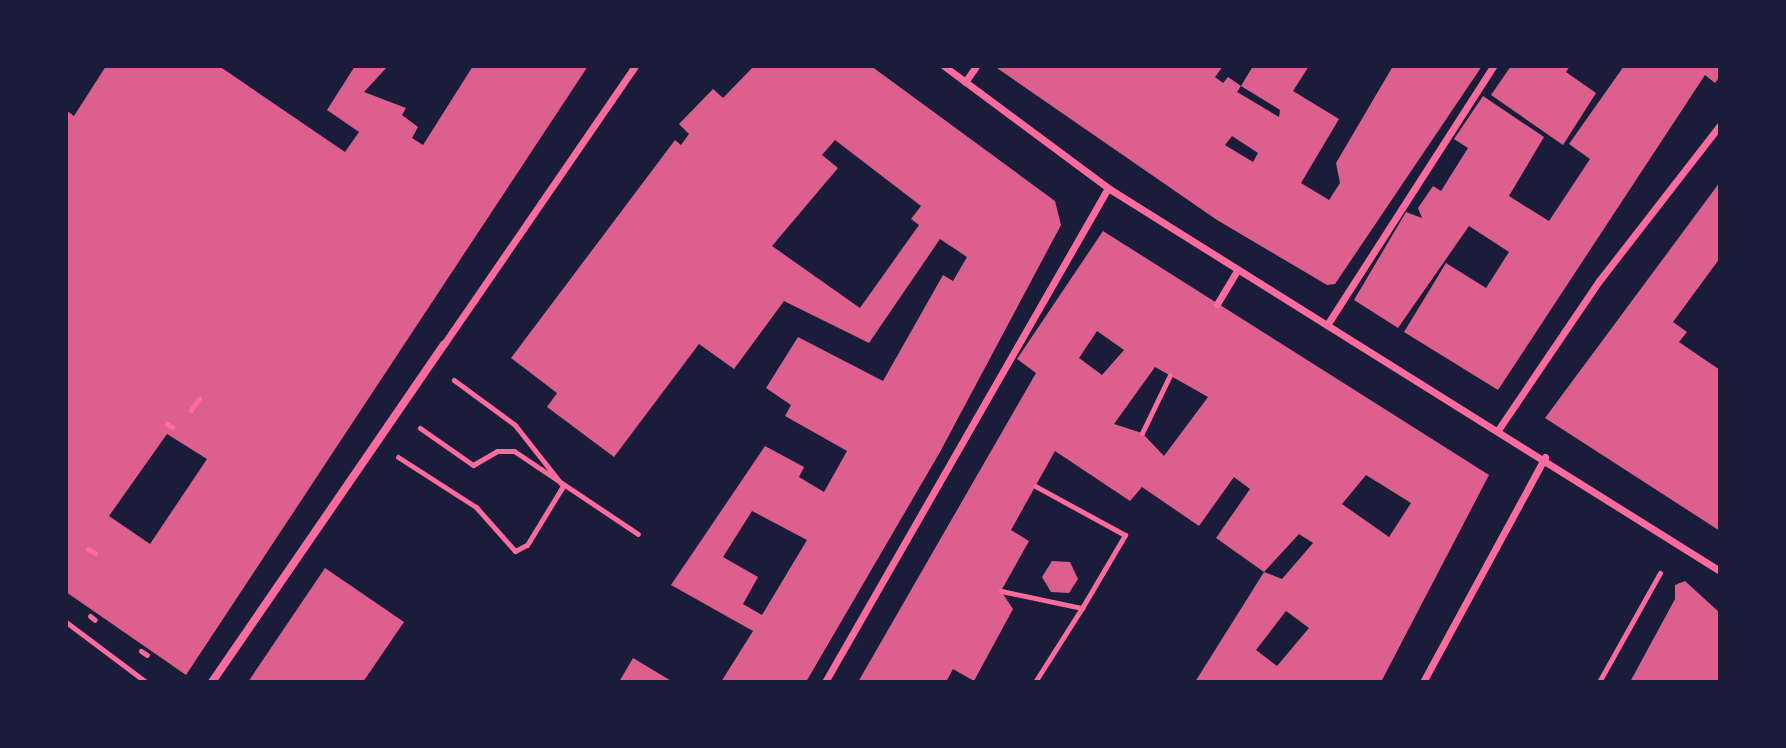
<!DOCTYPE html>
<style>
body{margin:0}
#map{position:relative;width:1786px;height:748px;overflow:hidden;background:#1b1b3a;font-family:Mulish,sans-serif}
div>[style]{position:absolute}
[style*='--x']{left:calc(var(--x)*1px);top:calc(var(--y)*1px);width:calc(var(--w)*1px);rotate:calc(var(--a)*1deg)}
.building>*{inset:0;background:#dd5f8e}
.path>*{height:5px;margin:-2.5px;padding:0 2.5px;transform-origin:2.5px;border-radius:2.5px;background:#ff6b9d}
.pedestrian>*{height:7px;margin:-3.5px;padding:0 3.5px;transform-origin:3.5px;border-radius:3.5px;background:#ff6b9d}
.minor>*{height:8px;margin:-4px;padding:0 4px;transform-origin:4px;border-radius:4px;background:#ff6b9d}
span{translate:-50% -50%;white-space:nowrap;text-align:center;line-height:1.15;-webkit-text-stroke:7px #1b1b3a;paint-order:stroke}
.frame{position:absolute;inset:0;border:68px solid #1b1b3a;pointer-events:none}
</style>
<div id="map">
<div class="building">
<div style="clip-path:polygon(evenodd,106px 66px,219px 66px,345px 152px,359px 132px,327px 110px,355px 66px,388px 66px,364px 92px,406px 108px,402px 115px,418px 127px,412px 138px,423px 145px,473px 66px,588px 66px,186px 675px,66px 592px,66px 110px,74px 116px,106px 66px,167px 434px,207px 459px,150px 544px,109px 516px,167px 434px)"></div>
<div style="clip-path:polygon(evenodd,754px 66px,871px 66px,1055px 201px,1061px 225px,940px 452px,806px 682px,721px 682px,753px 631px,671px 585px,765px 446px,804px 467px,799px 477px,824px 492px,847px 451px,785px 416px,791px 405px,766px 388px,798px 337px,883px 381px,943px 275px,953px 281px,967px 257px,940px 239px,869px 343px,784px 301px,734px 369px,699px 344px,614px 457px,547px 407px,557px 393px,511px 358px,675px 140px,681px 145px,689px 134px,679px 124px,713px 89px,723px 98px,754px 66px,835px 140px,921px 206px,911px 219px,919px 225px,860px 308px,772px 246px,838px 168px,822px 155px,835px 140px,754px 66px,752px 511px,807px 540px,762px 615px,743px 604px,758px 577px,723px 557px,752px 511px)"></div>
<div style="clip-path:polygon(evenodd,994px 66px,1223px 66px,1215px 77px,1223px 83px,1228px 77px,1241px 86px,1237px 92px,1279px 117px,1280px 110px,1241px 86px,1253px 66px,1309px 66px,1293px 91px,1339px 119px,1301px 183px,1329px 200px,1340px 183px,1336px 163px,1393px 66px,1482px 66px,1335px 284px,1327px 285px,1217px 220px,994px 66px,1232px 136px,1258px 153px,1253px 162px,1225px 145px,1232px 136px)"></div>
<div style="clip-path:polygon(1511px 66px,1570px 66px,1566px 72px,1596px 93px,1563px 145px,1491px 95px)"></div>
<div style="clip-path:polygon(1624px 66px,1720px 66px,1720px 76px,1715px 83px,1705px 75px,1498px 390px,1404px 332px,1446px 263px,1486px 288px,1509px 252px,1469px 226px,1398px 328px,1354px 300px,1406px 212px,1422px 218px,1418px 208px,1433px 186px,1441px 191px,1468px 148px,1454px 139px,1483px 96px,1544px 137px,1509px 196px,1549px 221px,1590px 159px,1569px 144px)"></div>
<div style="clip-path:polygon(1720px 182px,1720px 258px,1673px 322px,1687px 332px,1679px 342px,1720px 370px,1720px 531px,1545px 418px)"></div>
<div style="clip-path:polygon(evenodd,1103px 231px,1489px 475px,1381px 682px,1195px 682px,1264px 572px,1216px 538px,1250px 489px,1234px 477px,1199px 526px,1142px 487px,1130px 501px,1055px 451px,1011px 530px,1029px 541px,1001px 591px,1013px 609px,974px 681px,953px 669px,946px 682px,858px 682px,1036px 373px,1017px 359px,1103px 231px,1097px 331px,1124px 350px,1102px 375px,1079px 358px,1097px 331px,1103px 231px,1155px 367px,1208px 397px,1164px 456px,1142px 433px,1114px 424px,1155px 367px,1103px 231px,1366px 475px,1411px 503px,1389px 537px,1342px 504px,1366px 475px,1103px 231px,1299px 534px,1313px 543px,1282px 579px,1264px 572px,1299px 534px,1103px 231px,1286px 611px,1309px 628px,1277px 666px,1256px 650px,1286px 611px)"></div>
<div style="clip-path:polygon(1052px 561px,1070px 562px,1078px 579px,1069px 593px,1051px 592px,1042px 577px)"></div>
<div style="clip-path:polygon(325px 568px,404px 622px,363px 682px,248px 682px)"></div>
<div style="clip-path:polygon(1685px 581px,1720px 613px,1720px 682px,1630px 682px,1675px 599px,1675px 585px)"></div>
<div style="clip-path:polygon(633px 658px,673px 682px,619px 682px)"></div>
</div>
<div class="path">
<div style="--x:191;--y:410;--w:14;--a:-56"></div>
<div style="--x:167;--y:424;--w:6;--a:31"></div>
<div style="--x:420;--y:428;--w:65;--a:34.9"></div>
<div style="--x:473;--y:465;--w:28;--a:-30"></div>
<div style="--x:497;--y:451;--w:17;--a:0"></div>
<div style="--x:514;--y:451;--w:149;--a:33.8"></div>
<div style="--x:1142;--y:433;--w:64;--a:-64.2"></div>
<div style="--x:398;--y:457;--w:93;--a:32.7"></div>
<div style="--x:476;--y:507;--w:59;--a:48.4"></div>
<div style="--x:515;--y:551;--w:13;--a:-27"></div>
<div style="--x:527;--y:545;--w:69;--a:-58.6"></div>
<div style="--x:563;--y:486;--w:78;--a:-128.2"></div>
<div style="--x:515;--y:425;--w:76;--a:-143.6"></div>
<div style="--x:88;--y:549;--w:8;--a:30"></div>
<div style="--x:1001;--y:591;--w:83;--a:11.9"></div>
<div style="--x:1082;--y:608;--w:85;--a:-59.5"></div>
<div style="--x:1125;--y:535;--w:102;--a:-151.4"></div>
<div style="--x:90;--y:616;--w:6;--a:39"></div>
<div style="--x:66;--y:622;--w:100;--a:36.9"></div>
<div style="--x:141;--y:651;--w:7;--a:34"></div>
<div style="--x:1035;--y:682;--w:88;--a:-57.6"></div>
<div style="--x:1599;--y:682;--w:125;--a:-60.8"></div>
</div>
<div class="pedestrian">
<div style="--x:944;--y:66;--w:204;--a:36.6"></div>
<div style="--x:1108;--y:188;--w:722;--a:32.04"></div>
<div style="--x:965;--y:82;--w:19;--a:-55"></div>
<div style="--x:1217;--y:304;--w:39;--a:-59"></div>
<div style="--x:1327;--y:325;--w:308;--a:-57.3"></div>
<div style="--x:444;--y:344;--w:337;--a:-55.5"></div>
<div style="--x:1498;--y:430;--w:180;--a:-55.9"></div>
<div style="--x:1599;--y:281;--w:197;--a:-52.2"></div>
<div style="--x:825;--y:682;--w:569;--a:-60.19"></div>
<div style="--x:1423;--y:682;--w:256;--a:-61.5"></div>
</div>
<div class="minor">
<div style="--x:212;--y:682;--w:410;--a:-55.5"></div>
</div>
<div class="frame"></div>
</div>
